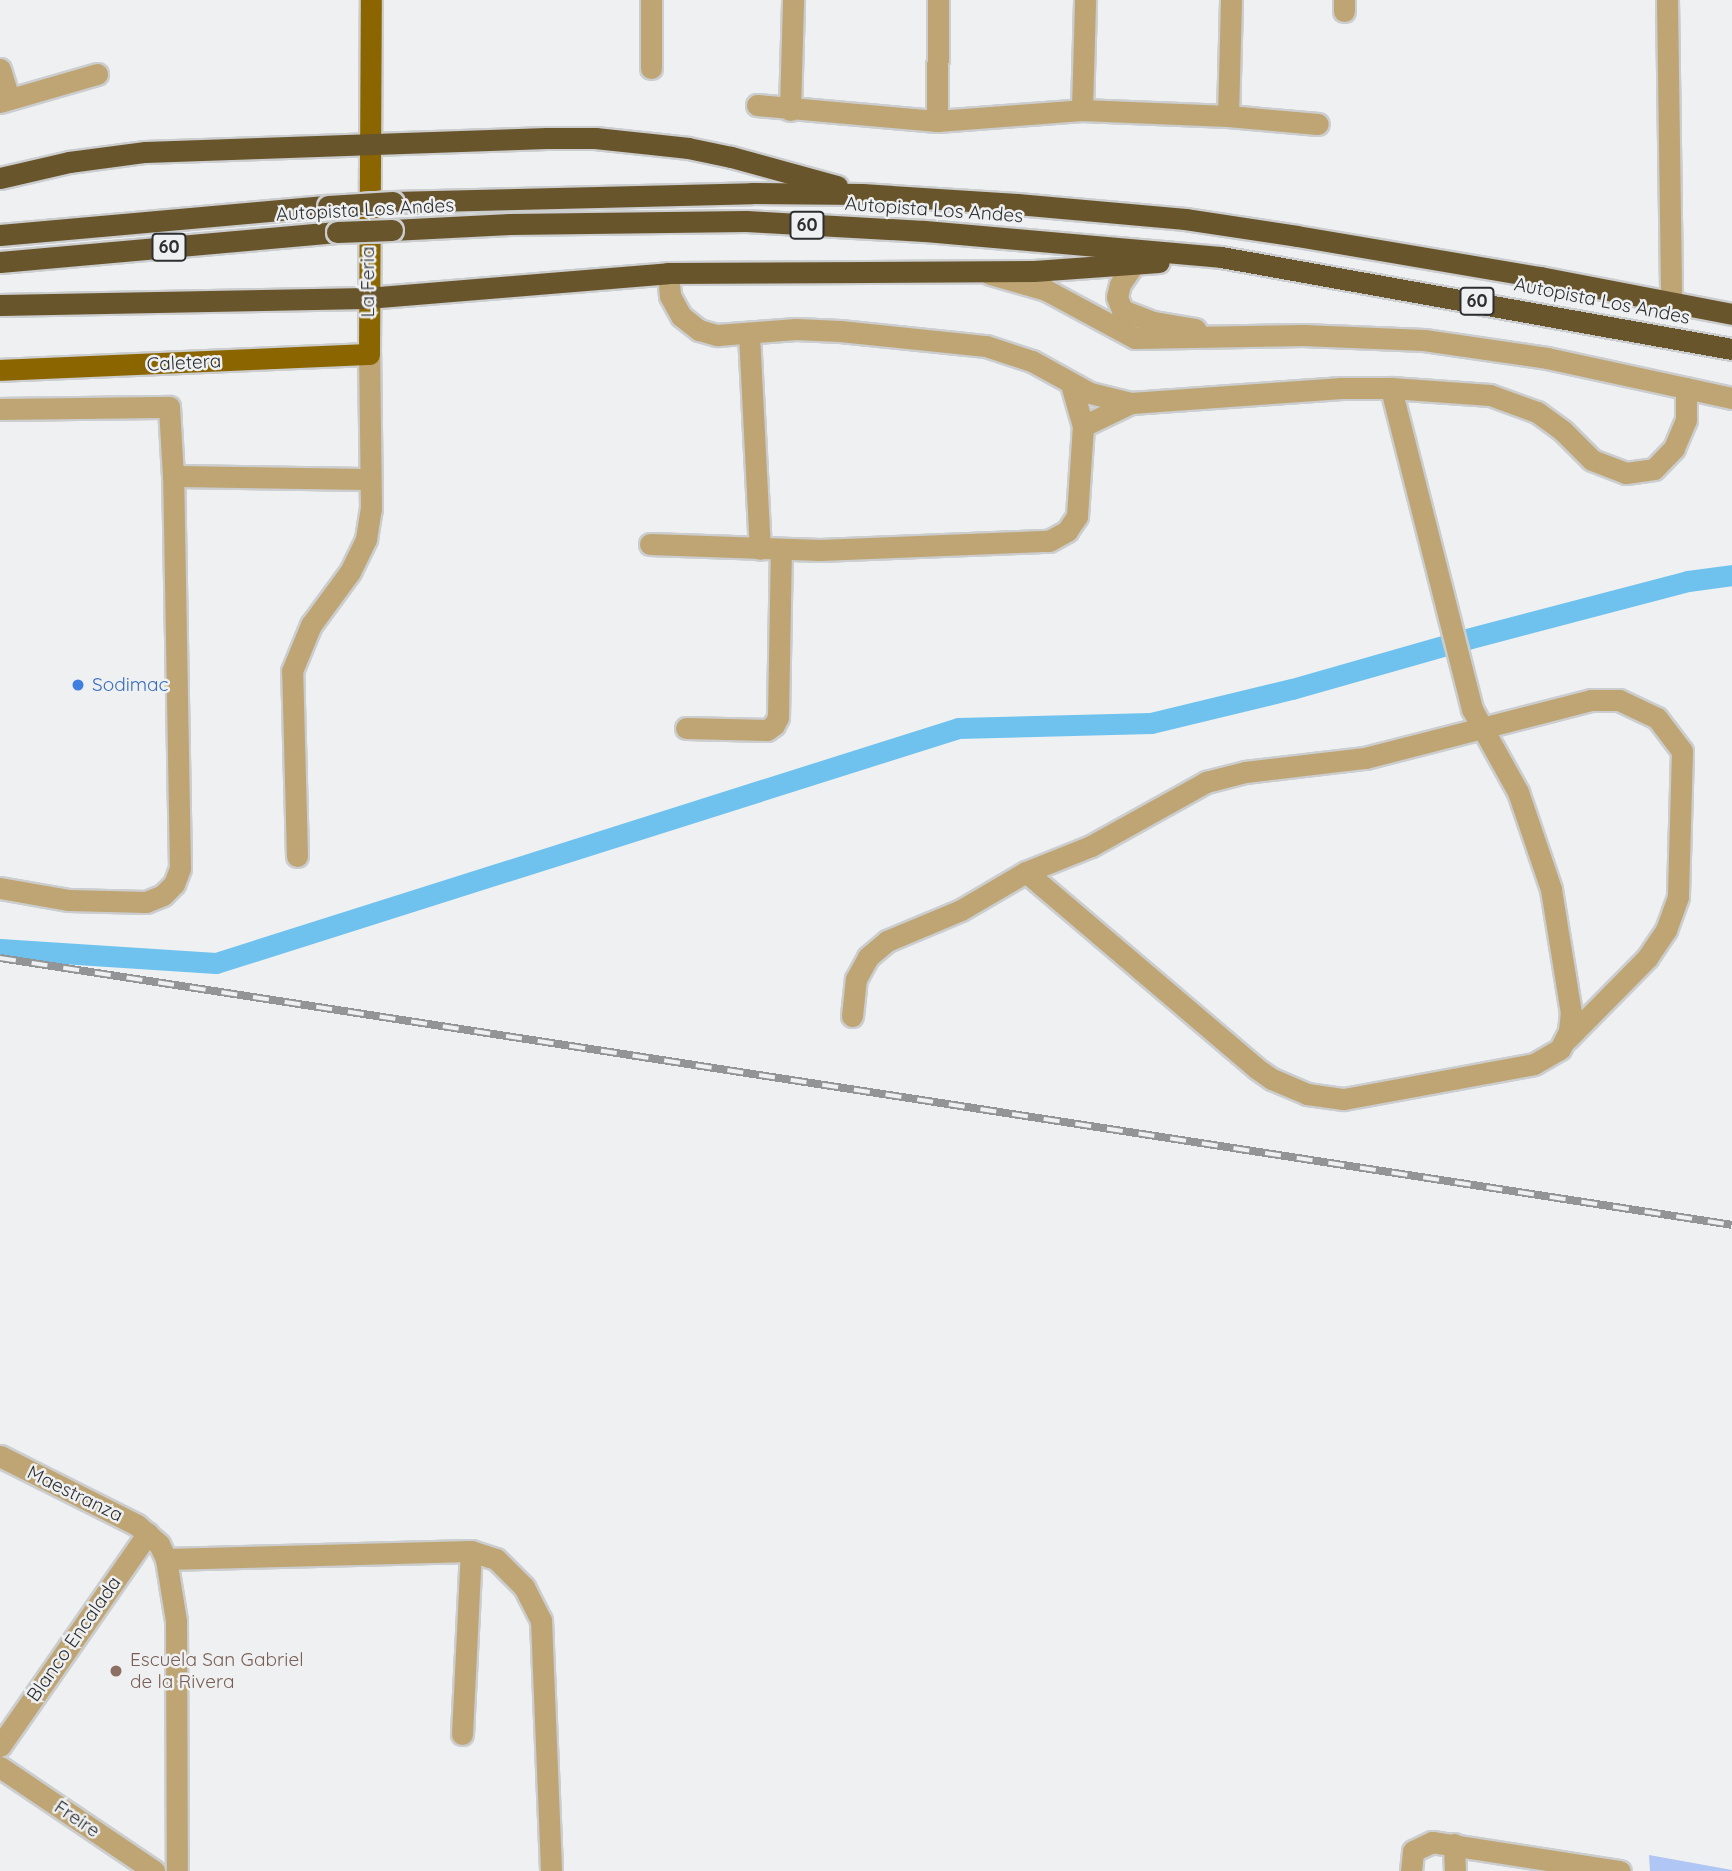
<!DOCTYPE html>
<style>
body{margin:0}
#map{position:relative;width:1732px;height:1871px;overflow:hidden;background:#eff0f2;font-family:Quicksand,sans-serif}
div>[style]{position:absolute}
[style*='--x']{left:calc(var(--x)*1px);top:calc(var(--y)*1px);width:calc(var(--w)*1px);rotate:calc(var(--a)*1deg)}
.green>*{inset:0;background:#b0c6f4}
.canal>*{height:21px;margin:-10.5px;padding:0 10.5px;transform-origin:10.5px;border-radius:10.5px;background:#6fc2ee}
.roads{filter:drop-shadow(2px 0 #cccdcf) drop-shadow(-2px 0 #cccdcf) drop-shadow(0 2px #cccdcf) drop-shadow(0 -2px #cccdcf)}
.minor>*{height:21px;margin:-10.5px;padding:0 10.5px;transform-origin:10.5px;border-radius:10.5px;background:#bea573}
.major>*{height:21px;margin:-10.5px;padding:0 10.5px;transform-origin:10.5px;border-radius:10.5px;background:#8b6600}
.highway>*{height:21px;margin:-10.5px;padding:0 10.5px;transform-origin:10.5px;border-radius:10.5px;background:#69552b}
.rail>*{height:8px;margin-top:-4px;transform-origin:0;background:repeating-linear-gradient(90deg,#eff0f2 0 16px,#939495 0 32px);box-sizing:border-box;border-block:2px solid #939495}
.bridges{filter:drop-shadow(2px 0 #cccdcf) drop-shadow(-2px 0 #cccdcf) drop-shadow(0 2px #cccdcf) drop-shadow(0 -2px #cccdcf)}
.highway-bridge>*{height:21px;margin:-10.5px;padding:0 10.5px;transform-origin:10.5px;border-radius:10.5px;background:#69552b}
.dots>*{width:19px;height:19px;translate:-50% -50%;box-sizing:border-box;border:4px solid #eff0f2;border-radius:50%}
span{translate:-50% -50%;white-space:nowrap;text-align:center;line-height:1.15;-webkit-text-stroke:5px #eff0f2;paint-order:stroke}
.shield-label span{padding:2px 5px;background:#eff0f2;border:2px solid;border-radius:5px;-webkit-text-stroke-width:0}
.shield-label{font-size:18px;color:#2d2e2f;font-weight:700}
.street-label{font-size:19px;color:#2d2e2f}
.shop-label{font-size:19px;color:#366cbe}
.left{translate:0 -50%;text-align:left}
.education-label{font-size:19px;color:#785e54}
</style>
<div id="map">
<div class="green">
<div style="clip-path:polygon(1649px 1855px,1732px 1870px,1732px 1871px,1650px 1871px)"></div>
</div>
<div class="canal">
<div style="--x:0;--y:949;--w:216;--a:3.7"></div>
<div style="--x:216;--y:963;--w:778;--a:-17.57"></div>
<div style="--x:958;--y:728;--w:193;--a:-1.5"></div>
<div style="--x:1151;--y:723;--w:145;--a:-13.6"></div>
<div style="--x:1292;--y:689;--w:182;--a:-15.9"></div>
<div style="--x:1467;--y:639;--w:228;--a:-14.7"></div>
<div style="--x:1688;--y:581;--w:44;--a:-7.8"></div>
</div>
<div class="roads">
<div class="minor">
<div style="--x:1667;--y:0;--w:301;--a:89.2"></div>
<div style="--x:1344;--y:11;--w:11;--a:-90"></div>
<div style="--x:651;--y:68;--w:68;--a:-90"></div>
<div style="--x:0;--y:69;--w:31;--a:73"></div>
<div style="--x:0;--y:102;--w:101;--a:-16.1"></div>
<div style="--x:757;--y:105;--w:181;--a:5.1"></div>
<div style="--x:937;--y:121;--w:145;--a:-4.3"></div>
<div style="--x:1082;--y:110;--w:146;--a:2.4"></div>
<div style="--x:1228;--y:116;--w:90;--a:5.1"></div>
<div style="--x:790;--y:110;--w:110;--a:-88.4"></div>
<div style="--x:1082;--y:110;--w:110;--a:-88.4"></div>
<div style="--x:1228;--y:116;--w:116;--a:-88.5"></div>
<div style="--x:937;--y:121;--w:121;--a:-89.5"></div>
<div style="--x:1134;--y:264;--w:24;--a:125"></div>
<div style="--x:1120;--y:284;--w:13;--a:103"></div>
<div style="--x:1117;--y:297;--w:14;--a:69"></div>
<div style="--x:1122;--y:310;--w:34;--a:21"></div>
<div style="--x:1154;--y:322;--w:42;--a:9.7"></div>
<div style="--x:668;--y:273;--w:23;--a:85"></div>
<div style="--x:670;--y:296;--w:23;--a:61"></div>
<div style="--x:681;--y:316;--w:23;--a:38"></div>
<div style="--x:699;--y:330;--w:19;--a:16"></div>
<div style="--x:717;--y:335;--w:79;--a:-4.3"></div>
<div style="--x:796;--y:329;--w:44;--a:2.6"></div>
<div style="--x:840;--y:331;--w:147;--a:5.9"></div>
<div style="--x:986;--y:346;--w:48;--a:18.1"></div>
<div style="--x:1032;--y:361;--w:66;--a:28.9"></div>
<div style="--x:1090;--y:393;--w:42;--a:13.7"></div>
<div style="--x:1131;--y:403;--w:211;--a:-4.1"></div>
<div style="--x:1341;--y:388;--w:50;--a:0"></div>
<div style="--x:1391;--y:388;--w:99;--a:4"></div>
<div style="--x:1490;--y:395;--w:50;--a:19.9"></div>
<div style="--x:1537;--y:412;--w:32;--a:36"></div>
<div style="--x:1563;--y:431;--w:41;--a:45"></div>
<div style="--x:1592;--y:460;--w:36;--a:21"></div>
<div style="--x:1626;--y:473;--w:28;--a:-8"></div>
<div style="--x:1654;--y:469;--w:29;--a:-46"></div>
<div style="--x:1674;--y:448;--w:30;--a:-67"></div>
<div style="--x:1686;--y:420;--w:32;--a:-90"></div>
<div style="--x:990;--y:274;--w:58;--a:15.9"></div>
<div style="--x:1046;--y:290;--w:101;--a:28.3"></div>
<div style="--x:1135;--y:338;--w:168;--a:-1"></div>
<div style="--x:1303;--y:335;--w:121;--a:2.4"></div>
<div style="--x:1424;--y:340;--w:124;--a:8.3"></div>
<div style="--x:1547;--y:358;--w:189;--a:12.2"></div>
<div style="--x:749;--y:334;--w:215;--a:87.1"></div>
<div style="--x:1071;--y:384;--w:44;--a:74.1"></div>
<div style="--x:1083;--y:426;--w:53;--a:-25.6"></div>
<div style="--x:0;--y:409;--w:169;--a:-0.7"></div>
<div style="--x:169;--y:407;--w:69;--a:86.7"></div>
<div style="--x:650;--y:544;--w:170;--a:2"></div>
<div style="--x:820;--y:550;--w:229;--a:-2.3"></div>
<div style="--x:1049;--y:541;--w:21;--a:-29"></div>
<div style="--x:1067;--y:531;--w:18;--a:-56"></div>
<div style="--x:1077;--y:516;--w:90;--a:-86.2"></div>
<div style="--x:686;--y:728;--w:81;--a:1.4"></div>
<div style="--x:767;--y:730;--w:9;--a:-36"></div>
<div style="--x:774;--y:725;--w:9;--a:-63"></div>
<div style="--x:778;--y:717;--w:167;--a:-89"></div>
<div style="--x:297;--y:856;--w:185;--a:-91.5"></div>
<div style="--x:292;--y:671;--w:50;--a:-67.6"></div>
<div style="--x:311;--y:625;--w:66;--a:-53.7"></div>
<div style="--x:350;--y:572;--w:37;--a:-64"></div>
<div style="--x:366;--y:539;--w:30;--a:-81"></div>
<div style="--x:371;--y:509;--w:155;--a:-90.7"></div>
<div style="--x:1026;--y:872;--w:302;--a:40.4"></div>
<div style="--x:1256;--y:1068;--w:19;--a:35"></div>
<div style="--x:1272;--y:1079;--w:38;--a:23"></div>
<div style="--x:1307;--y:1094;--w:37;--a:8"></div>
<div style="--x:1344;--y:1099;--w:193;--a:-10.4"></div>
<div style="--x:1534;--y:1064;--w:30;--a:-30"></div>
<div style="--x:1560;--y:1049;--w:20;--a:-63"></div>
<div style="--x:1569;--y:1031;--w:18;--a:-84"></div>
<div style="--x:1571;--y:1013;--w:126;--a:-99.2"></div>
<div style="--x:1551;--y:889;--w:102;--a:-108.8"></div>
<div style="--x:1518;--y:792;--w:95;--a:-119"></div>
<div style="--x:1472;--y:709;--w:331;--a:-104.2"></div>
<div style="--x:0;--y:888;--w:70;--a:9.9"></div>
<div style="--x:69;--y:900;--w:77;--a:1.5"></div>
<div style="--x:146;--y:902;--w:18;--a:-22"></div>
<div style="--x:163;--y:895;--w:16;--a:-45"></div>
<div style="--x:174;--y:884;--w:17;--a:-69"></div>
<div style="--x:180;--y:868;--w:392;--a:-91"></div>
<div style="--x:173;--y:476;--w:196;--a:0.9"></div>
<div style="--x:852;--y:1016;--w:37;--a:-84"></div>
<div style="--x:856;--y:979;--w:25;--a:-61"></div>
<div style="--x:868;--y:957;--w:25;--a:-40"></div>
<div style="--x:887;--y:941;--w:80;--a:-22.7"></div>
<div style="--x:961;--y:910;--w:75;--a:-30.3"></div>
<div style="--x:1026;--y:872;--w:70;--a:-21.8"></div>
<div style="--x:1091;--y:846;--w:132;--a:-29.1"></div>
<div style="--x:1206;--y:782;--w:40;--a:-14.4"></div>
<div style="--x:1245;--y:772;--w:121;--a:-6.7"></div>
<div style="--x:1365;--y:758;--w:233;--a:-14.4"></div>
<div style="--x:1591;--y:700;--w:28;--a:0"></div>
<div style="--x:1619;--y:700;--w:42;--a:25.3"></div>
<div style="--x:1657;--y:718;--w:41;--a:52.9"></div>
<div style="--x:1682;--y:751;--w:146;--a:91.6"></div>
<div style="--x:1678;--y:897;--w:35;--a:110"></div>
<div style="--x:1666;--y:930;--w:34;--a:124"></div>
<div style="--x:1647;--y:958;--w:114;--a:134.6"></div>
<div style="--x:0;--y:1456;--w:153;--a:26.7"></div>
<div style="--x:137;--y:1525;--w:29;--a:41"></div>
<div style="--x:159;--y:1544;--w:17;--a:65"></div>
<div style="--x:166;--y:1559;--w:63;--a:80.8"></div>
<div style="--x:176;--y:1621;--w:250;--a:89.8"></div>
<div style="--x:166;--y:1559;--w:305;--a:-1.5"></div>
<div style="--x:471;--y:1551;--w:26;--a:18"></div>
<div style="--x:496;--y:1559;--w:40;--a:45"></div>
<div style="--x:524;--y:1587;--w:37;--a:63"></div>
<div style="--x:541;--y:1620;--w:251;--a:87.7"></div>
<div style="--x:462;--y:1734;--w:183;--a:-87.2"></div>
<div style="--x:0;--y:1746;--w:259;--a:-55.2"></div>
<div style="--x:0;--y:1767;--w:186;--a:34"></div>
<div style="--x:1454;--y:1844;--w:27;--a:88"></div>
<div style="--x:1411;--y:1871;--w:20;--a:-84"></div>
<div style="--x:1413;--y:1851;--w:21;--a:-25"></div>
<div style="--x:1432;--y:1842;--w:190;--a:8.8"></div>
</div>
<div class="major">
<div style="--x:0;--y:370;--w:369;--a:-2.5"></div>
<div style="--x:369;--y:354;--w:354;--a:-89.7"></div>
</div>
<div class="highway">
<div style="--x:0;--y:178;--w:71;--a:-13.1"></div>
<div style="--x:69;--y:162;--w:77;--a:-7.5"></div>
<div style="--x:145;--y:152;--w:402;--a:-2"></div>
<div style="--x:547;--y:138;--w:48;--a:0"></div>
<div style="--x:595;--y:138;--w:94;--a:6.1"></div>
<div style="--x:688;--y:148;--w:44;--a:11.8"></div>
<div style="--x:731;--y:157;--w:110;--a:15.3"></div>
<div style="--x:393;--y:202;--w:359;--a:-1.4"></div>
<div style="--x:752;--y:193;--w:110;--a:0.5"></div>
<div style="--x:862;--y:194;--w:155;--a:3.7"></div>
<div style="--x:1017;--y:204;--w:169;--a:5.1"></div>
<div style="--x:1185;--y:219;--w:113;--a:8.6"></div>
<div style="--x:1297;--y:236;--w:246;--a:9.6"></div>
<div style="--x:1540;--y:277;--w:196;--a:10.9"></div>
<div style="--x:392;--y:230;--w:118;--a:-2.9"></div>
<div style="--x:510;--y:224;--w:236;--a:-0.7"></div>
<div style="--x:746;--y:221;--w:178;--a:3.2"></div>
<div style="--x:924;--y:231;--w:298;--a:5"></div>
<div style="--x:1221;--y:257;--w:519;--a:10.21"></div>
<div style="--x:0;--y:235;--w:329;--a:-5.1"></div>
<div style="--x:0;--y:262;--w:338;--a:-5.1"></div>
<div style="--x:0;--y:305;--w:367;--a:-1.1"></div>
<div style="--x:367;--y:298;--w:302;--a:-4.7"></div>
<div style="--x:668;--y:273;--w:366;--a:-0.3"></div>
<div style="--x:1034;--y:271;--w:125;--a:-4.1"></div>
</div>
</div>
<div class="rail">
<div style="--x:0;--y:958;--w:1752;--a:8.76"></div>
</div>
<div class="bridges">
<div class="highway-bridge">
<div style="--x:328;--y:206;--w:65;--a:-3.5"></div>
<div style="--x:337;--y:232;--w:55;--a:-2.1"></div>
</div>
</div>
<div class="dots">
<div style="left:78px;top:685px;background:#3f7fe0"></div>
<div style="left:116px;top:1671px;background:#8d6e63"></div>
</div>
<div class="shield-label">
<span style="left:807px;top:225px">60</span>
<span style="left:169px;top:247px">60</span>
<span style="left:1477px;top:301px">60</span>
</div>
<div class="street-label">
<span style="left:365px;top:210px;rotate:-3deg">Autopista Los Andes</span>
<span style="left:934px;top:210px;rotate:4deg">Autopista Los Andes</span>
<span style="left:368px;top:282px;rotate:-90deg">La Feria</span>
<span style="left:1602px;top:301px;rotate:11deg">Autopista Los Andes</span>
<span style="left:184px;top:363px;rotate:-3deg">Caletera</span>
<span style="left:75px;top:1494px;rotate:26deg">Maestranza</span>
<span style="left:74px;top:1639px;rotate:-55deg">Blanco Encalada</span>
<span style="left:77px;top:1819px;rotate:34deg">Freire</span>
</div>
<div class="shop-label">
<span class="left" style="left:92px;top:685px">Sodimac</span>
</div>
<div class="education-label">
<span class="left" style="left:130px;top:1671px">Escuela San Gabriel<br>de la Rivera</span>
</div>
</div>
